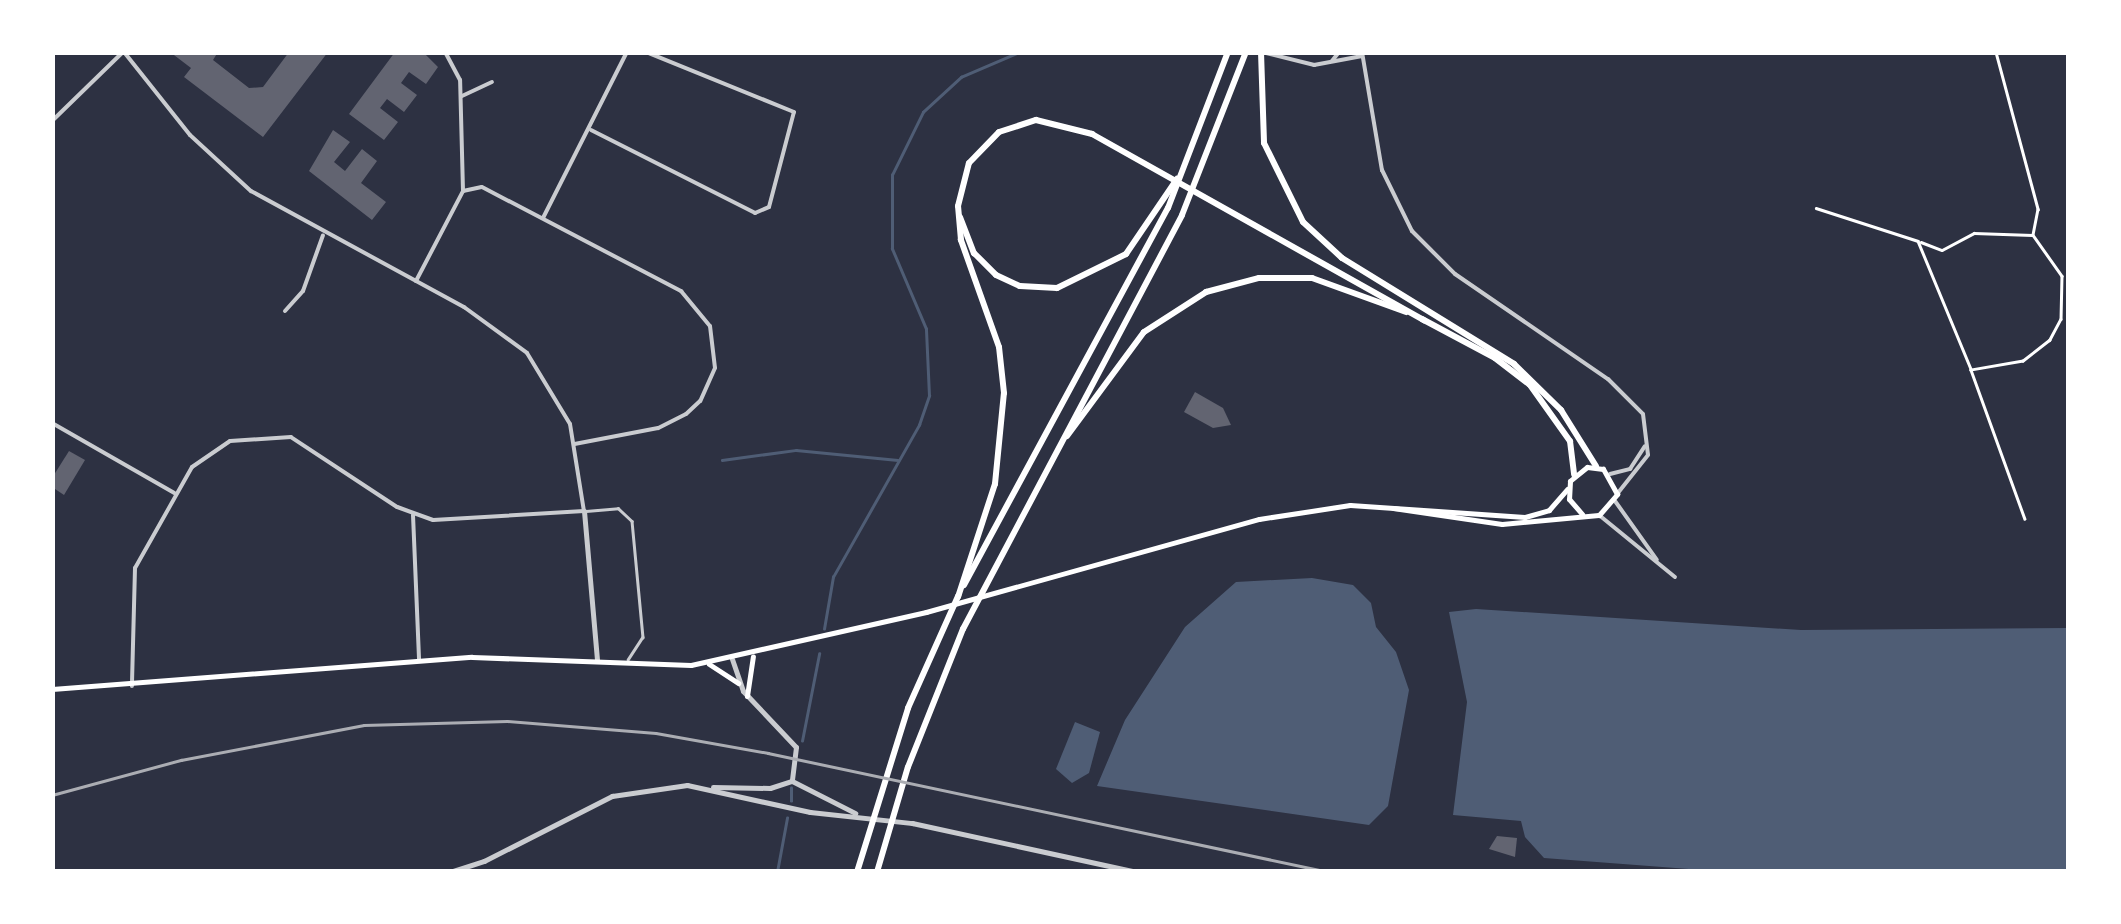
<!DOCTYPE html>
<style>
body{margin:0}
#map{position:relative;width:2121px;height:924px;overflow:hidden;background:#2d3142;font-family:"PT Serif",serif}
div>[style]{position:absolute}
[style*='--x']{left:calc(var(--x)*1px);top:calc(var(--y)*1px);width:calc(var(--w)*1px);rotate:calc(var(--a)*1deg)}
.water>*{inset:0;background:#4f5d75}
.stream>*{height:2.5px;margin:-1.25px;padding:0 1.25px;transform-origin:1.25px;border-radius:1.25px;background:#4f5d75}
.building>*{inset:0;background:#626471}
.path>*{height:2.5px;margin:-1.25px;padding:0 1.25px;transform-origin:1.25px;border-radius:1.25px;background:#fff}
.service>*{height:2.5px;margin:-1.25px;padding:0 1.25px;transform-origin:1.25px;border-radius:1.25px;background:#caccd0}
.minor>*{height:4px;margin:-2px;padding:0 2px;transform-origin:2px;border-radius:2px;background:#caccd0}
.tertiary>*{height:5px;margin:-2.5px;padding:0 2.5px;transform-origin:2.5px;border-radius:2.5px;background:#caccd0}
.secondary>*{height:5px;margin:-2.5px;padding:0 2.5px;transform-origin:2.5px;border-radius:2.5px;background:#fff}
.trunk>*{height:6px;margin:-3px;padding:0 3px;transform-origin:3px;border-radius:3px;background:#fff}
.rail>*{height:2.5px;margin:-1.25px;padding:0 1.25px;transform-origin:1.25px;border-radius:1.25px;background:#abadb3}
span{translate:-50% -50%;white-space:nowrap;text-align:center;line-height:1.15;-webkit-text-stroke:10px #fff;paint-order:stroke}
.frame{position:absolute;inset:0;border:55px solid #fff;pointer-events:none}
</style>
<div id="map">
<div class="water">
<div style="clip-path:polygon(1312px 578px,1353px 585px,1371px 603px,1376px 627px,1396px 652px,1409px 690px,1388px 806px,1369px 825px,1097px 786px,1125px 720px,1185px 627px,1236px 582px)"></div>
<div style="clip-path:polygon(1476px 609px,1801px 630px,2068px 628px,2068px 871px,1728px 872px,1544px 858px,1525px 837px,1521px 821px,1453px 815px,1467px 702px,1449px 612px)"></div>
<div style="clip-path:polygon(1075px 722px,1100px 732px,1089px 773px,1072px 783px,1056px 769px)"></div>
</div>
<div class="stream">
<div style="--x:722;--y:460;--w:75;--a:-7.7"></div>
<div style="--x:796;--y:450;--w:102;--a:5.6"></div>
<div style="--x:824;--y:629;--w:53;--a:-80.2"></div>
<div style="--x:833;--y:577;--w:175;--a:-60.5"></div>
<div style="--x:919;--y:425;--w:31;--a:-71"></div>
<div style="--x:929;--y:396;--w:67;--a:-92.6"></div>
<div style="--x:926;--y:329;--w:87;--a:-113"></div>
<div style="--x:892;--y:249;--w:74;--a:-90"></div>
<div style="--x:892;--y:175;--w:70;--a:-63.8"></div>
<div style="--x:923;--y:112;--w:52;--a:-42.6"></div>
<div style="--x:961;--y:77;--w:63;--a:-23.3"></div>
<div style="--x:802;--y:741;--w:89;--a:-78.9"></div>
<div style="--x:791;--y:801;--w:13;--a:-90"></div>
<div style="--x:777;--y:872;--w:55;--a:-79.5"></div>
</div>
<div class="building">
<div style="clip-path:polygon(170px 52px,218px 52px,213px 60px,249px 88px,263px 87px,289px 52px,328px 52px,263px 137px,184px 77px,191px 68px)"></div>
<div style="clip-path:polygon(395px 52px,423px 52px,438px 67px,426px 84px,409px 72px,401px 83px,417px 95px,404px 112px,387px 99px,380px 108px,398px 122px,384px 140px,349px 114px)"></div>
<div style="clip-path:polygon(333px 130px,350px 142px,334px 162px,345px 171px,362px 149px,377px 161px,361px 183px,386px 202px,372px 220px,309px 171px)"></div>
<div style="clip-path:polygon(1195px 392px,1223px 408px,1231px 425px,1213px 428px,1184px 412px)"></div>
<div style="clip-path:polygon(69px 451px,85px 460px,64px 495px,52px 487px,52px 478px)"></div>
<div style="clip-path:polygon(1497px 836px,1517px 838px,1515px 857px,1489px 849px)"></div>
</div>
<div class="path">
<div style="--x:1996;--y:52;--w:163;--a:75"></div>
<div style="--x:2038;--y:209;--w:26;--a:101"></div>
<div style="--x:2033;--y:235;--w:50;--a:54.7"></div>
<div style="--x:2062;--y:276;--w:43;--a:91.3"></div>
<div style="--x:2061;--y:319;--w:24;--a:118"></div>
<div style="--x:2050;--y:340;--w:34;--a:142"></div>
<div style="--x:2023;--y:361;--w:53;--a:170.2"></div>
<div style="--x:1971;--y:370;--w:158;--a:70.1"></div>
<div style="--x:1816;--y:208;--w:107;--a:17.9"></div>
<div style="--x:1918;--y:241;--w:139;--a:67.5"></div>
<div style="--x:1921;--y:242;--w:22;--a:21"></div>
<div style="--x:1942;--y:250;--w:36;--a:-28"></div>
<div style="--x:1974;--y:233;--w:58;--a:2"></div>
</div>
<div class="service">
<div style="--x:586;--y:511;--w:32;--a:-5"></div>
<div style="--x:618;--y:508;--w:19;--a:43"></div>
<div style="--x:632;--y:521;--w:117;--a:84.6"></div>
<div style="--x:643;--y:637;--w:27;--a:123"></div>
</div>
<div class="minor">
<div style="--x:124;--y:52;--w:106;--a:51.5"></div>
<div style="--x:190;--y:135;--w:83;--a:42.6"></div>
<div style="--x:251;--y:191;--w:243;--a:28.6"></div>
<div style="--x:464;--y:307;--w:78;--a:36.1"></div>
<div style="--x:527;--y:353;--w:83;--a:58.8"></div>
<div style="--x:570;--y:424;--w:88;--a:80.9"></div>
<div style="--x:584;--y:511;--w:151;--a:176.6"></div>
<div style="--x:433;--y:520;--w:38;--a:-160"></div>
<div style="--x:397;--y:507;--w:127;--a:-146.6"></div>
<div style="--x:291;--y:437;--w:61;--a:176.2"></div>
<div style="--x:230;--y:441;--w:46;--a:145.6"></div>
<div style="--x:192;--y:467;--w:116;--a:119.4"></div>
<div style="--x:135;--y:568;--w:118;--a:91.5"></div>
<div style="--x:1262;--y:52;--w:54;--a:14"></div>
<div style="--x:1314;--y:65;--w:49;--a:-10.6"></div>
<div style="--x:1362;--y:52;--w:120;--a:80.4"></div>
<div style="--x:1382;--y:170;--w:68;--a:63.8"></div>
<div style="--x:1412;--y:231;--w:61;--a:45"></div>
<div style="--x:1455;--y:274;--w:186;--a:34.5"></div>
<div style="--x:1608;--y:379;--w:49;--a:45"></div>
<div style="--x:1643;--y:414;--w:41;--a:83"></div>
<div style="--x:1648;--y:455;--w:50;--a:128.5"></div>
<div style="--x:1332;--y:61;--w:11;--a:-52"></div>
<div style="--x:462;--y:96;--w:33;--a:-25"></div>
<div style="--x:52;--y:121;--w:99;--a:-44.2"></div>
<div style="--x:591;--y:130;--w:184;--a:26.8"></div>
<div style="--x:755;--y:213;--w:15;--a:-23"></div>
<div style="--x:769;--y:207;--w:98;--a:-75.3"></div>
<div style="--x:794;--y:112;--w:160;--a:-157.9"></div>
<div style="--x:463;--y:191;--w:19;--a:-12"></div>
<div style="--x:482;--y:187;--w:225;--a:27.6"></div>
<div style="--x:681;--y:291;--w:45;--a:50.4"></div>
<div style="--x:710;--y:326;--w:42;--a:83.2"></div>
<div style="--x:715;--y:368;--w:36;--a:114"></div>
<div style="--x:700;--y:401;--w:19;--a:137"></div>
<div style="--x:686;--y:414;--w:31;--a:153"></div>
<div style="--x:658;--y:428;--w:85;--a:169.1"></div>
<div style="--x:543;--y:218;--w:186;--a:-63.2"></div>
<div style="--x:416;--y:281;--w:102;--a:-62.4"></div>
<div style="--x:463;--y:191;--w:111;--a:-91.5"></div>
<div style="--x:460;--y:80;--w:32;--a:-118"></div>
<div style="--x:285;--y:311;--w:27;--a:-48"></div>
<div style="--x:303;--y:291;--w:59;--a:-70.3"></div>
<div style="--x:52;--y:423;--w:141;--a:29.8"></div>
<div style="--x:1610;--y:474;--w:21;--a:-14"></div>
<div style="--x:1630;--y:469;--w:27;--a:-57"></div>
<div style="--x:1615;--y:501;--w:72;--a:54.6"></div>
<div style="--x:413;--y:515;--w:144;--a:87.6"></div>
<div style="--x:1599;--y:515;--w:98;--a:39.2"></div>
</div>
<div class="tertiary">
<div style="--x:584;--y:511;--w:149;--a:85"></div>
<div style="--x:732;--y:659;--w:34;--a:71"></div>
<div style="--x:743;--y:691;--w:77;--a:46.6"></div>
<div style="--x:796;--y:747;--w:34;--a:97"></div>
<div style="--x:792;--y:781;--w:71;--a:26.9"></div>
<div style="--x:713;--y:787;--w:57;--a:1"></div>
<div style="--x:770;--y:788;--w:23;--a:-18"></div>
<div style="--x:450;--y:872;--w:36;--a:-18"></div>
<div style="--x:484;--y:861;--w:144;--a:-26.9"></div>
<div style="--x:612;--y:796;--w:76;--a:-8.3"></div>
<div style="--x:687;--y:785;--w:126;--a:12.4"></div>
<div style="--x:810;--y:812;--w:103;--a:6.2"></div>
<div style="--x:912;--y:823;--w:230;--a:12.3"></div>
</div>
<div class="secondary">
<div style="--x:1393;--y:508;--w:110;--a:8.4"></div>
<div style="--x:1502;--y:524;--w:97;--a:-5.3"></div>
<div style="--x:1599;--y:515;--w:28;--a:-49"></div>
<div style="--x:1617;--y:494;--w:29;--a:-119"></div>
<div style="--x:1603;--y:469;--w:16;--a:-173"></div>
<div style="--x:1587;--y:467;--w:22;--a:141"></div>
<div style="--x:1570;--y:481;--w:18;--a:93"></div>
<div style="--x:1569;--y:499;--w:20;--a:49"></div>
<div style="--x:709;--y:664;--w:35;--a:33"></div>
<div style="--x:52;--y:689;--w:421;--a:-4.4"></div>
<div style="--x:472;--y:657;--w:219;--a:2.1"></div>
<div style="--x:691;--y:665;--w:241;--a:-12.7"></div>
<div style="--x:926;--y:612;--w:346;--a:-15.6"></div>
<div style="--x:1259;--y:519;--w:92;--a:-8.7"></div>
<div style="--x:1350;--y:505;--w:175;--a:3.9"></div>
<div style="--x:1525;--y:517;--w:25;--a:-16"></div>
<div style="--x:1549;--y:510;--w:28;--a:-49"></div>
<div style="--x:747;--y:696;--w:40;--a:-81.5"></div>
</div>
<div class="trunk">
<div style="--x:1261;--y:52;--w:91;--a:88.1"></div>
<div style="--x:1264;--y:143;--w:88;--a:63.7"></div>
<div style="--x:1303;--y:222;--w:53;--a:42.7"></div>
<div style="--x:1342;--y:258;--w:202;--a:31.6"></div>
<div style="--x:1514;--y:364;--w:66;--a:44.4"></div>
<div style="--x:1561;--y:410;--w:66;--a:58"></div>
<div style="--x:960;--y:217;--w:39;--a:69"></div>
<div style="--x:974;--y:253;--w:31;--a:45"></div>
<div style="--x:996;--y:275;--w:26;--a:25"></div>
<div style="--x:1020;--y:286;--w:37;--a:3"></div>
<div style="--x:1057;--y:288;--w:77;--a:-26.2"></div>
<div style="--x:1126;--y:254;--w:91;--a:-55.8"></div>
<div style="--x:1422;--y:319;--w:83;--a:28.1"></div>
<div style="--x:1495;--y:358;--w:44;--a:37.6"></div>
<div style="--x:1530;--y:385;--w:69;--a:54.5"></div>
<div style="--x:1570;--y:441;--w:34;--a:83"></div>
<div style="--x:1067;--y:436;--w:129;--a:-53.5"></div>
<div style="--x:1144;--y:332;--w:74;--a:-32.8"></div>
<div style="--x:1206;--y:292;--w:55;--a:-14.8"></div>
<div style="--x:1259;--y:278;--w:53;--a:0"></div>
<div style="--x:1312;--y:278;--w:100;--a:19.9"></div>
<div style="--x:964;--y:585;--w:429;--a:-61.6"></div>
<div style="--x:1168;--y:208;--w:167;--a:-69"></div>
<div style="--x:958;--y:597;--w:119;--a:-71.9"></div>
<div style="--x:995;--y:484;--w:91;--a:-84.4"></div>
<div style="--x:1004;--y:393;--w:46;--a:-96.2"></div>
<div style="--x:999;--y:347;--w:114;--a:-109.6"></div>
<div style="--x:961;--y:240;--w:34;--a:-95"></div>
<div style="--x:958;--y:206;--w:44;--a:-75.7"></div>
<div style="--x:969;--y:163;--w:43;--a:-45.9"></div>
<div style="--x:999;--y:132;--w:39;--a:-18"></div>
<div style="--x:1036;--y:120;--w:58;--a:14"></div>
<div style="--x:1092;--y:134;--w:381;--a:29.3"></div>
<div style="--x:857;--y:872;--w:172;--a:-72.7"></div>
<div style="--x:908;--y:708;--w:123;--a:-65.9"></div>
<div style="--x:877;--y:872;--w:109;--a:-73.6"></div>
<div style="--x:908;--y:767;--w:149;--a:-68.3"></div>
<div style="--x:963;--y:629;--w:468;--a:-62.1"></div>
<div style="--x:1182;--y:215;--w:175;--a:-68.6"></div>
</div>
<div class="rail">
<div style="--x:52;--y:795;--w:134;--a:-15.2"></div>
<div style="--x:181;--y:760;--w:186;--a:-10.8"></div>
<div style="--x:364;--y:725;--w:143;--a:-1.6"></div>
<div style="--x:507;--y:721;--w:149;--a:4.6"></div>
<div style="--x:656;--y:733;--w:114;--a:10.1"></div>
<div style="--x:768;--y:753;--w:573;--a:11.98"></div>
</div>
<div class="frame"></div>
</div>
